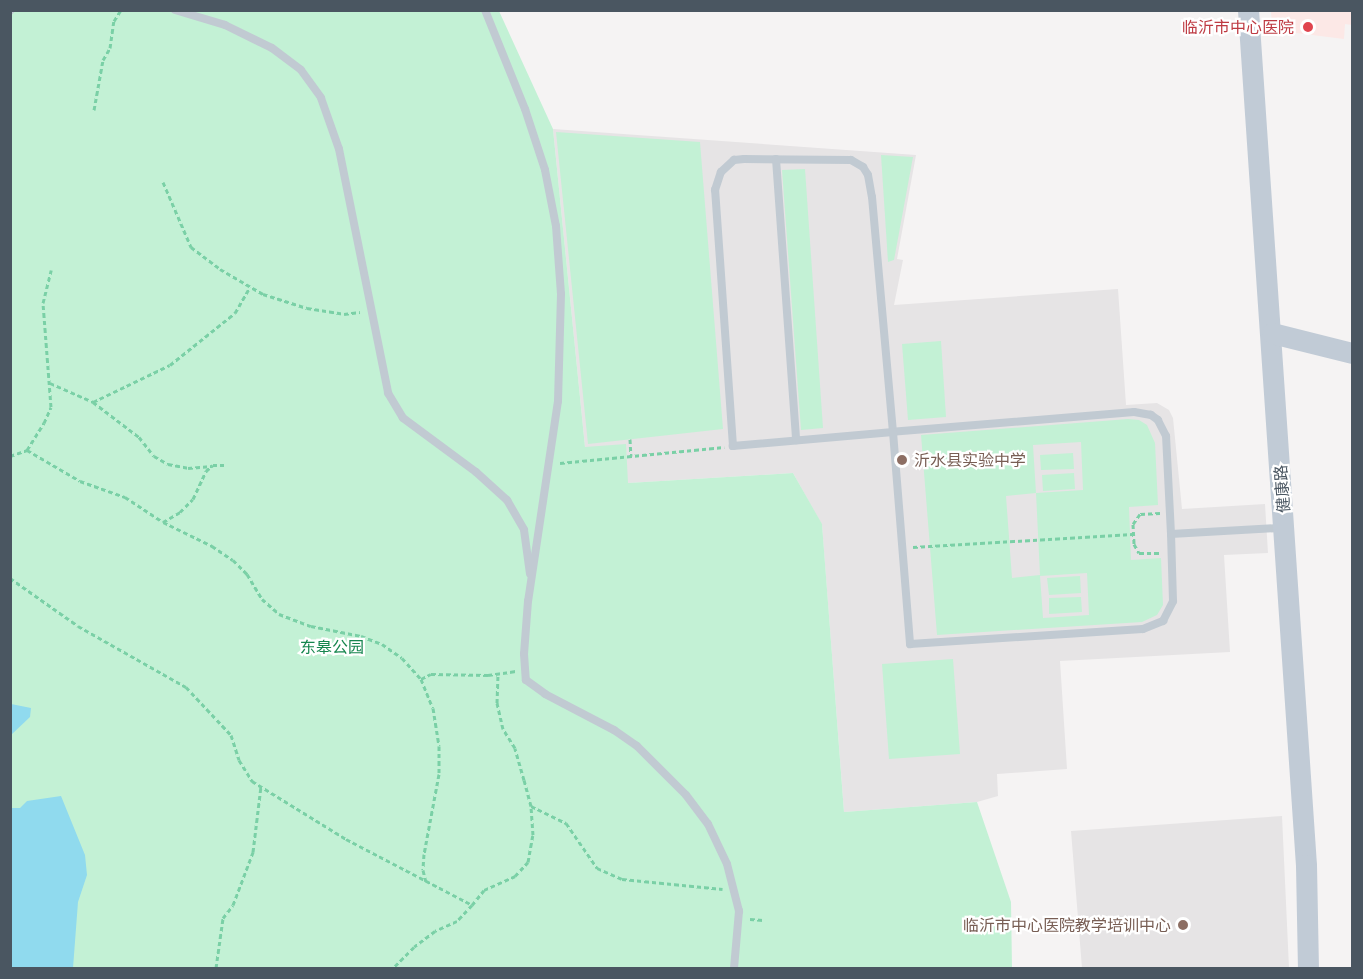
<!DOCTYPE html>
<meta charset="utf-8">
<style>
body{margin:0}
#map{position:relative;width:1363px;height:979px;overflow:hidden;background:#f5f3f3;font-family:Inter,"Noto Sans SC",sans-serif}
div>[style]{position:absolute}
[style*='--x']{left:calc(var(--x)*1px);top:calc(var(--y)*1px);width:calc(var(--w)*1px);rotate:calc(var(--a)*1deg)}
.education>*{inset:0;background:#e6e4e5}
.medical>*{inset:0;background:#fce8e6}
.green>*{inset:0;background:#c3f1d5}
.water>*{inset:0;background:#90daee}
.path>*{height:3px;margin-top:-1.5px;transform-origin:0;background:repeating-linear-gradient(90deg,#7ad0a6 0 4.5px,transparent 0 7.5px)}
.lane>*{height:8px;margin:-4px;padding:0 4px;transform-origin:4px;border-radius:4px;background:#c1cad2}
.secondary>*{height:21px;margin:-10.5px;padding:0 10.5px;transform-origin:10.5px;border-radius:10.5px;background:#c1cbd6}
.dots>*{width:16px;height:16px;translate:-50% -50%;box-sizing:border-box;border:3px solid #fff;border-radius:50%}
span{translate:-50% -50%;white-space:nowrap;text-align:center;line-height:1.15;-webkit-text-stroke:4.5px #fff;paint-order:stroke}
.health-label{font-size:16px;color:#be3a42}
.right{translate:-100% -50%;text-align:right}
.education-label{font-size:16px;color:#785e54}
.left{translate:0 -50%;text-align:left}
.street-label{font-size:16px;color:#4a5661}
.park-label{font-size:16px;color:#17864f}
.frame{position:absolute;inset:0;border:12px solid #4a5661;pointer-events:none}
</style>
<div id="map">
<div class="education">
<div style="clip-path:polygon(553px 129px,916px 155px,897px 259px,903px 260px,894px 305px,1118px 289px,1126px 405px,1157px 403px,1169px 410px,1173px 418px,1182px 509px,1265px 504px,1268px 553px,1224px 555px,1230px 652px,1060px 661px,1067px 769px,997px 774px,998px 796px,977px 802px,844px 812px,822px 525px,793px 473px,628px 483px,585px 447px)"></div>
<div style="clip-path:polygon(1282px 816px,1289px 968px,1082px 968px,1071px 831px)"></div>
</div>
<div class="medical">
<div style="clip-path:polygon(1271px 11px,1352px 11px,1352px 25px,1345px 24px,1344px 39px,1272px 30px)"></div>
</div>
<div class="green">
<div style="clip-path:polygon(10px 11px,499px 11px,553px 129px,585px 447px,626px 444px,628px 483px,793px 473px,822px 524px,844px 812px,977px 802px,1011px 902px,1012px 968px,11px 968px)"></div>
<div style="clip-path:polygon(556px 132px,700px 142px,723px 429px,588px 444px)"></div>
<div style="clip-path:polygon(881px 155px,913px 157px,894px 260px,888px 262px)"></div>
<div style="clip-path:polygon(805px 169px,823px 428px,801px 430px,782px 170px)"></div>
<div style="clip-path:polygon(941px 341px,946px 417px,908px 420px,902px 344px)"></div>
<div style="clip-path:polygon(evenodd,1128px 419px,1139px 420px,1147px 425px,1155px 443px,1158px 505px,1129px 507px,1131px 560px,1161px 558px,1163px 605px,1157px 615px,1142px 622px,937px 635px,921px 435px,1128px 419px,1081px 442px,1083px 490px,1036px 493px,1033px 445px,1081px 442px,1128px 419px,1036px 493px,1040px 575px,1012px 578px,1006px 496px,1036px 493px,1128px 419px,1087px 573px,1089px 615px,1043px 618px,1040px 576px,1087px 573px)"></div>
<div style="clip-path:polygon(1073px 453px,1074px 469px,1041px 470px,1040px 455px)"></div>
<div style="clip-path:polygon(1074px 473px,1075px 489px,1043px 491px,1042px 475px)"></div>
<div style="clip-path:polygon(1080px 576px,1081px 593px,1049px 595px,1047px 578px)"></div>
<div style="clip-path:polygon(1081px 597px,1082px 612px,1049px 614px,1049px 598px)"></div>
<div style="clip-path:polygon(953px 659px,960px 754px,889px 759px,882px 664px)"></div>
</div>
<div class="water">
<div style="clip-path:polygon(11px 704px,31px 708px,30px 717px,11px 735px)"></div>
<div style="clip-path:polygon(61px 796px,85px 855px,87px 875px,78px 902px,73px 968px,11px 968px,11px 808px,20px 808px,27px 801px)"></div>
</div>
<div class="path">
<div style="--x:94;--y:110;--w:51;--a:-79.8"></div>
<div style="--x:103;--y:60;--w:14;--a:-60"></div>
<div style="--x:110;--y:48;--w:27;--a:-82"></div>
<div style="--x:114;--y:21;--w:13;--a:-58"></div>
<div style="--x:163;--y:182;--w:71;--a:66.7"></div>
<div style="--x:191;--y:247;--w:36;--a:37"></div>
<div style="--x:220;--y:269;--w:50;--a:30.2"></div>
<div style="--x:263;--y:294;--w:46;--a:17.7"></div>
<div style="--x:307;--y:308;--w:37;--a:9"></div>
<div style="--x:344;--y:314;--w:16;--a:-7"></div>
<div style="--x:50;--y:383;--w:47;--a:23.8"></div>
<div style="--x:93;--y:402;--w:85;--a:-25.7"></div>
<div style="--x:170;--y:365;--w:83;--a:-38.7"></div>
<div style="--x:235;--y:313;--w:30;--a:-60"></div>
<div style="--x:93;--y:402;--w:58;--a:37.3"></div>
<div style="--x:139;--y:437;--w:24;--a:52"></div>
<div style="--x:154;--y:456;--w:16;--a:30"></div>
<div style="--x:168;--y:464;--w:20;--a:11"></div>
<div style="--x:188;--y:468;--w:24;--a:-5"></div>
<div style="--x:630;--y:439;--w:17;--a:87"></div>
<div style="--x:27;--y:450;--w:61;--a:30.3"></div>
<div style="--x:80;--y:481;--w:48;--a:19.6"></div>
<div style="--x:125;--y:497;--w:45;--a:33.3"></div>
<div style="--x:163;--y:522;--w:20;--a:-30"></div>
<div style="--x:180;--y:512;--w:18;--a:-45"></div>
<div style="--x:193;--y:499;--w:31;--a:-65"></div>
<div style="--x:206;--y:471;--w:9;--a:-41"></div>
<div style="--x:213;--y:465;--w:11;--a:0"></div>
<div style="--x:10;--y:456;--w:18;--a:-19"></div>
<div style="--x:27;--y:450;--w:32;--a:-58"></div>
<div style="--x:44;--y:423;--w:17;--a:-66"></div>
<div style="--x:51;--y:407;--w:104;--a:-94.4"></div>
<div style="--x:43;--y:303;--w:34;--a:-76"></div>
<div style="--x:560;--y:463;--w:165;--a:-5.6"></div>
<div style="--x:1160;--y:513;--w:20;--a:177"></div>
<div style="--x:1140;--y:514;--w:12;--a:125"></div>
<div style="--x:1133;--y:524;--w:20;--a:87"></div>
<div style="--x:1134;--y:544;--w:10;--a:61"></div>
<div style="--x:1139;--y:553;--w:22;--a:0"></div>
<div style="--x:163;--y:522;--w:55;--a:26.1"></div>
<div style="--x:212;--y:546;--w:25;--a:34"></div>
<div style="--x:233;--y:560;--w:20;--a:45"></div>
<div style="--x:247;--y:574;--w:29;--a:59"></div>
<div style="--x:262;--y:599;--w:23;--a:41"></div>
<div style="--x:279;--y:614;--w:34;--a:21"></div>
<div style="--x:311;--y:626;--w:51;--a:11.3"></div>
<div style="--x:361;--y:636;--w:22;--a:21"></div>
<div style="--x:382;--y:644;--w:24;--a:35"></div>
<div style="--x:402;--y:658;--w:28;--a:48"></div>
<div style="--x:421;--y:679;--w:31;--a:68"></div>
<div style="--x:433;--y:708;--w:38;--a:81"></div>
<div style="--x:439;--y:746;--w:28;--a:90"></div>
<div style="--x:439;--y:774;--w:81;--a:100.6"></div>
<div style="--x:424;--y:854;--w:16;--a:94"></div>
<div style="--x:423;--y:870;--w:12;--a:76"></div>
<div style="--x:913;--y:547;--w:220;--a:-3.4"></div>
<div style="--x:10;--y:578;--w:83;--a:35.2"></div>
<div style="--x:78;--y:626;--w:124;--a:29.5"></div>
<div style="--x:186;--y:687;--w:66;--a:46.8"></div>
<div style="--x:231;--y:735;--w:26;--a:72"></div>
<div style="--x:239;--y:760;--w:25;--a:58"></div>
<div style="--x:252;--y:781;--w:110;--a:31.7"></div>
<div style="--x:346;--y:839;--w:142;--a:27.6"></div>
<div style="--x:472;--y:905;--w:22;--a:133"></div>
<div style="--x:457;--y:921;--w:24;--a:156"></div>
<div style="--x:435;--y:931;--w:26;--a:143"></div>
<div style="--x:414;--y:947;--w:30;--a:135"></div>
<div style="--x:421;--y:679;--w:11;--a:-27"></div>
<div style="--x:431;--y:674;--w:57;--a:1"></div>
<div style="--x:488;--y:675;--w:28;--a:-8"></div>
<div style="--x:531;--y:806;--w:39;--a:26"></div>
<div style="--x:566;--y:823;--w:55;--a:55.4"></div>
<div style="--x:597;--y:868;--w:27;--a:24"></div>
<div style="--x:622;--y:879;--w:101;--a:5.7"></div>
<div style="--x:472;--y:905;--w:19;--a:-51"></div>
<div style="--x:484;--y:890;--w:34;--a:-24"></div>
<div style="--x:515;--y:876;--w:19;--a:-47"></div>
<div style="--x:528;--y:862;--w:27;--a:-80"></div>
<div style="--x:533;--y:835;--w:29;--a:-94"></div>
<div style="--x:531;--y:806;--w:27;--a:-105"></div>
<div style="--x:524;--y:780;--w:33;--a:-106"></div>
<div style="--x:515;--y:748;--w:22;--a:-122"></div>
<div style="--x:503;--y:729;--w:27;--a:-103"></div>
<div style="--x:497;--y:703;--w:29;--a:-88"></div>
<div style="--x:750;--y:919;--w:13;--a:4"></div>
<div style="--x:216;--y:968;--w:50;--a:-82"></div>
<div style="--x:223;--y:918;--w:16;--a:-52"></div>
<div style="--x:233;--y:905;--w:57;--a:-69.3"></div>
<div style="--x:253;--y:852;--w:66;--a:-83.1"></div>
</div>
<div class="lane">
<div style="--x:175;--y:10;--w:52;--a:16.7"></div>
<div style="--x:225;--y:25;--w:52;--a:26.1"></div>
<div style="--x:272;--y:48;--w:36;--a:37"></div>
<div style="--x:301;--y:70;--w:34;--a:54"></div>
<div style="--x:321;--y:98;--w:54;--a:70.6"></div>
<div style="--x:339;--y:149;--w:249;--a:78.6"></div>
<div style="--x:388;--y:393;--w:29;--a:59"></div>
<div style="--x:403;--y:418;--w:91;--a:36.5"></div>
<div style="--x:476;--y:472;--w:42;--a:42.1"></div>
<div style="--x:507;--y:500;--w:34;--a:60"></div>
<div style="--x:524;--y:530;--w:44;--a:82.2"></div>
<div style="--x:485;--y:10;--w:107;--a:68"></div>
<div style="--x:525;--y:109;--w:64;--a:71.8"></div>
<div style="--x:545;--y:170;--w:57;--a:78.9"></div>
<div style="--x:556;--y:226;--w:68;--a:85.8"></div>
<div style="--x:561;--y:294;--w:107;--a:91.6"></div>
<div style="--x:558;--y:401;--w:202;--a:98.5"></div>
<div style="--x:528;--y:601;--w:53;--a:94.3"></div>
<div style="--x:524;--y:654;--w:26;--a:86"></div>
<div style="--x:526;--y:680;--w:24;--a:36"></div>
<div style="--x:545;--y:694;--w:78;--a:27.6"></div>
<div style="--x:614;--y:730;--w:28;--a:35"></div>
<div style="--x:637;--y:746;--w:69;--a:45"></div>
<div style="--x:686;--y:795;--w:36;--a:53"></div>
<div style="--x:708;--y:824;--w:44;--a:64.6"></div>
<div style="--x:727;--y:864;--w:49;--a:75.7"></div>
<div style="--x:739;--y:911;--w:57;--a:95"></div>
<div style="--x:10;--y:11;--w:1;--a:-45"></div>
<div style="--x:744;--y:159;--w:107;--a:0.5"></div>
<div style="--x:851;--y:160;--w:14;--a:30"></div>
<div style="--x:863;--y:167;--w:9;--a:58"></div>
<div style="--x:868;--y:175;--w:22;--a:80"></div>
<div style="--x:872;--y:197;--w:236;--a:84.9"></div>
<div style="--x:893;--y:432;--w:161;--a:175"></div>
<div style="--x:733;--y:446;--w:257;--a:-94"></div>
<div style="--x:715;--y:190;--w:19;--a:-72"></div>
<div style="--x:721;--y:172;--w:18;--a:-43"></div>
<div style="--x:734;--y:160;--w:10;--a:-6"></div>
<div style="--x:776;--y:159;--w:282;--a:85.9"></div>
<div style="--x:1171;--y:534;--w:98;--a:-92.9"></div>
<div style="--x:1166;--y:436;--w:18;--a:-117"></div>
<div style="--x:1158;--y:420;--w:9;--a:-144"></div>
<div style="--x:1151;--y:415;--w:17;--a:-170"></div>
<div style="--x:1134;--y:412;--w:242;--a:175.3"></div>
<div style="--x:893;--y:432;--w:213;--a:85.4"></div>
<div style="--x:910;--y:644;--w:233;--a:-3.7"></div>
<div style="--x:1143;--y:629;--w:22;--a:-22"></div>
<div style="--x:1163;--y:621;--w:22;--a:-63"></div>
<div style="--x:1173;--y:601;--w:67;--a:-91.7"></div>
<div style="--x:1171;--y:534;--w:109;--a:-3.2"></div>
</div>
<div class="secondary">
<div style="--x:1248;--y:10;--w:857;--a:86.12"></div>
<div style="--x:1306;--y:865;--w:103;--a:88.9"></div>
<div style="--x:1272;--y:333;--w:82;--a:14"></div>
</div>
<div class="dots">
<div style="left:1308px;top:27px;background:#e0444e"></div>
<div style="left:902px;top:460px;background:#8d6e63"></div>
<div style="left:1183px;top:925px;background:#8d6e63"></div>
</div>
<div class="health-label">
<span class="right" style="left:1294px;top:27px">临沂市中心医院</span>
</div>
<div class="education-label">
<span class="left" style="left:914px;top:460px">沂水县实验中学</span>
<span class="right" style="left:1171px;top:925px">临沂市中心医院教学培训中心</span>
</div>
<div class="street-label">
<span style="left:1282px;top:489px;rotate:-94deg">健康路</span>
</div>
<div class="park-label">
<span style="left:332px;top:647px">东皋公园</span>
</div>
<div class="frame"></div>
</div>
